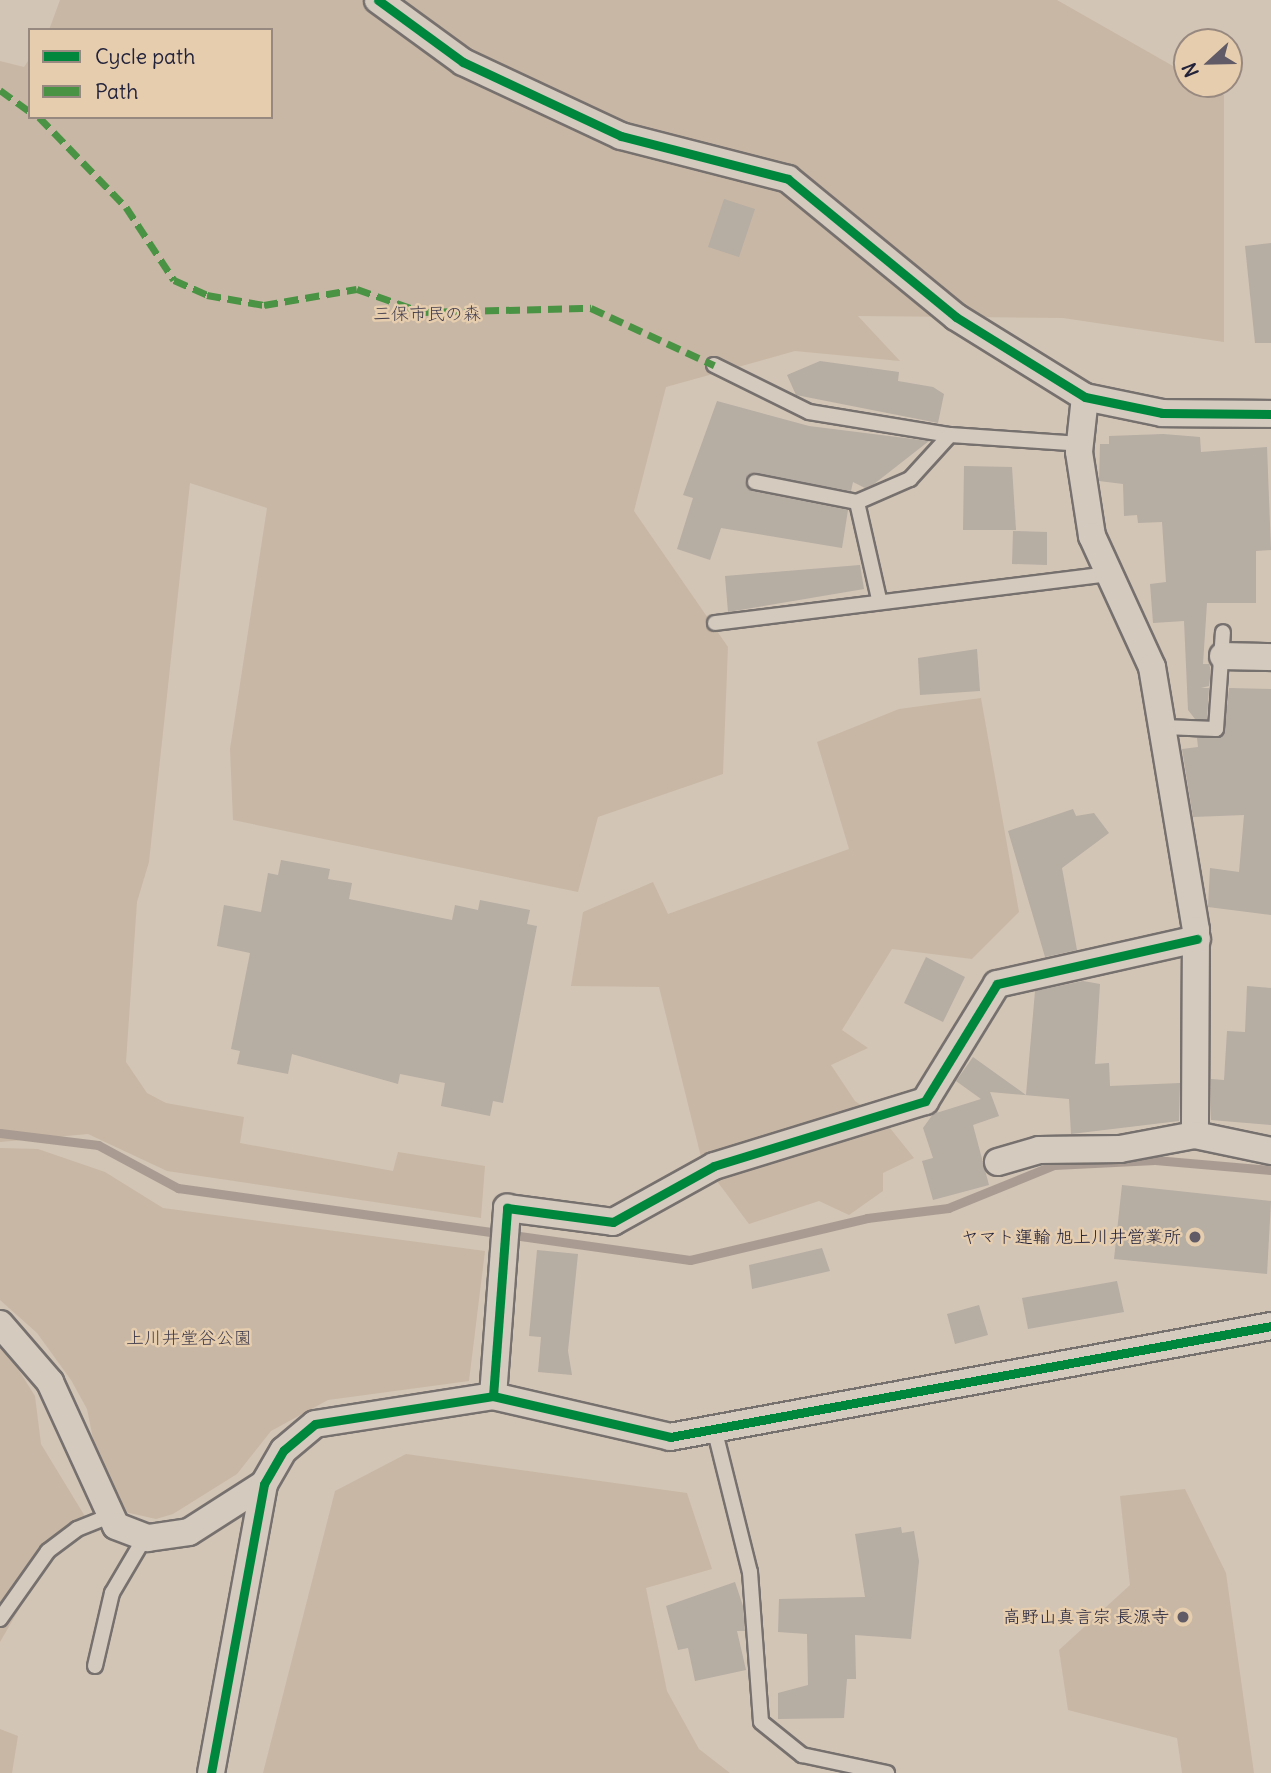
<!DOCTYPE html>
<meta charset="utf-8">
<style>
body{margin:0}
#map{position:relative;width:1271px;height:1773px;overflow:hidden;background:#d2c5b5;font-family:Delius,"Klee One",sans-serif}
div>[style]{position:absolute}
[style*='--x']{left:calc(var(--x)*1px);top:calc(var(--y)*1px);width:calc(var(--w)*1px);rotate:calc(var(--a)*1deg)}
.green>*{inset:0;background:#c8b7a4}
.stream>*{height:9px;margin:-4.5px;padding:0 4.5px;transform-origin:4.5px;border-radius:4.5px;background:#a99b91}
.building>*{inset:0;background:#b6ada3}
.roads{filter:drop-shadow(2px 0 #76706e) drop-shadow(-2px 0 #76706e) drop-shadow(0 2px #76706e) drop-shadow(0 -2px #76706e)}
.lane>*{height:14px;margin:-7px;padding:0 7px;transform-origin:7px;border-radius:7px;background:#d4cabe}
.street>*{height:26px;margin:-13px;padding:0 13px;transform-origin:13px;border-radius:13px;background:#d4cabe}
.quiet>*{height:7px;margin-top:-3.5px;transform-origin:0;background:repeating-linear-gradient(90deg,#4a9344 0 14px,transparent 0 21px)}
.cycleway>*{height:9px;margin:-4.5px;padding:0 4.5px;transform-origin:4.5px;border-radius:4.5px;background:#00873e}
.dots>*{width:19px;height:19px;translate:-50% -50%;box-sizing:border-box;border:4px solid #e6cdae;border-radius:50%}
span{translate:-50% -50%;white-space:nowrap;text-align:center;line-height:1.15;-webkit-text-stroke:5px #e6cdae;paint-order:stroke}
.park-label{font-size:18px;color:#413d4d}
.poi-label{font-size:18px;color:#22223b}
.right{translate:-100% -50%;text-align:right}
.legend{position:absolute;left:28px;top:28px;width:245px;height:91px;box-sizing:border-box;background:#e6cdae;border:2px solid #988980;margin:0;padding:9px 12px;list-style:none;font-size:21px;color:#22223b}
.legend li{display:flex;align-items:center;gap:14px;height:35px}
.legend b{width:35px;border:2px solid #988980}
.north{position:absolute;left:1173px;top:28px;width:70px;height:70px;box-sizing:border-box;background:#e6cdae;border:2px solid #988980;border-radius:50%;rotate:248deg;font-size:19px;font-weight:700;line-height:28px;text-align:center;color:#22223b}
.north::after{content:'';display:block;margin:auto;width:24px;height:32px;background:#605b66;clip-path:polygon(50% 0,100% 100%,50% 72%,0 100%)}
</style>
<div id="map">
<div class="green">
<div style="clip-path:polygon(60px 0,1057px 0,1187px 74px,1187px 84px,1205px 84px,1224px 95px,1224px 342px,1063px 318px,858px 316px,900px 361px,795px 351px,666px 387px,634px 511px,728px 647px,723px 774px,598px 817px,578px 892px,233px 820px,230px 749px,267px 508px,190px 483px,149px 862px,137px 902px,126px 1062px,147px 1093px,166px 1103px,244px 1117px,240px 1143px,393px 1171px,398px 1152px,485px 1166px,481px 1218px,167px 1171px,88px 1134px,0 1142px,0 61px,24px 67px,30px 58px,30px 117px,271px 117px,271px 30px,49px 30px)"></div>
<div style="clip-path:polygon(981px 698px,1019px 912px,972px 959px,892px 949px,842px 1030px,868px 1048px,831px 1065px,855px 1101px,886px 1123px,914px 1158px,883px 1173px,883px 1191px,849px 1215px,819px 1201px,749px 1224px,702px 1161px,659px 987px,571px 986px,583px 912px,653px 882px,668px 914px,849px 849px,817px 742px,899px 709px)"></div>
<div style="clip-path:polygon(0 1148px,38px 1149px,105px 1172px,163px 1208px,485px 1251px,469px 1381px,328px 1400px,271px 1431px,237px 1474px,173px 1514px,156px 1519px,116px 1510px,101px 1478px,87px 1409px,71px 1380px,37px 1333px,0 1300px)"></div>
<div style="clip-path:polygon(0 1340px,35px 1396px,41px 1444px,86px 1518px,64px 1532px,0 1642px)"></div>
<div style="clip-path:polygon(406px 1454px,687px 1493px,712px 1569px,646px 1588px,667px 1691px,699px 1749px,730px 1773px,263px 1773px,335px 1491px)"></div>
<div style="clip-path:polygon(1185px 1489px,1226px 1573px,1254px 1773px,1182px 1773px,1177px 1738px,1068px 1710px,1059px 1650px,1130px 1585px,1120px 1496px)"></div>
<div style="clip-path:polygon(0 1729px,18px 1736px,12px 1773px,0 1773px)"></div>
</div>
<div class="stream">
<div style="--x:0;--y:1133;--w:99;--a:7"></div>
<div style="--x:98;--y:1145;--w:91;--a:28.3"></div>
<div style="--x:178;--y:1188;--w:517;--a:8"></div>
<div style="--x:690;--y:1260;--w:182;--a:-13.3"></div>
<div style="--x:867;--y:1218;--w:82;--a:-7"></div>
<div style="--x:948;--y:1208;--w:114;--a:-22.1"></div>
<div style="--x:1054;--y:1165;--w:101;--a:-2.8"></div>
<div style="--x:1155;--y:1160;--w:116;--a:4.9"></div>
</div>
<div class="building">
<div style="clip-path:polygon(724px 199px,755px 209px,739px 257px,708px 247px)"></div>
<div style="clip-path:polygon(1271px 243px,1271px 343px,1255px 343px,1245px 246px)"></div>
<div style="clip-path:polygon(820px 361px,899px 372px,898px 381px,933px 387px,944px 394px,938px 423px,796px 395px,787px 375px)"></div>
<div style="clip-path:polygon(717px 401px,809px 426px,929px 441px,874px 484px,865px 488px,853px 482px,851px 491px,751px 473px,746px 484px,752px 491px,848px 510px,842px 548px,721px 528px,710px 560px,677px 549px,693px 498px,683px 495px)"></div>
<div style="clip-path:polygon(1163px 434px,1200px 437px,1201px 452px,1267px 447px,1271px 550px,1256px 551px,1256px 603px,1207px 603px,1203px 664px,1209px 664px,1211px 671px,1209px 686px,1201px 688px,1209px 688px,1207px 719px,1195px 719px,1188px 710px,1184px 621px,1153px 623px,1150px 584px,1166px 582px,1162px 522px,1138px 523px,1137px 515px,1124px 516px,1123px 484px,1099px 481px,1100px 444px,1109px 444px,1109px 436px)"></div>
<div style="clip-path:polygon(964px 466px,1012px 467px,1016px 530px,963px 530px)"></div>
<div style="clip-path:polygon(1013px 531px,1047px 532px,1047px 565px,1012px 564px)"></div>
<div style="clip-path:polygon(860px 565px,864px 589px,728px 612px,725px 576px)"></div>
<div style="clip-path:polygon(977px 649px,980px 691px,920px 695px,918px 658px)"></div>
<div style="clip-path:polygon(1229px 688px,1271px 689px,1271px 915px,1208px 907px,1210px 868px,1239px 872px,1244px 815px,1193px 817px,1182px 749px,1198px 747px,1197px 738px,1224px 735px)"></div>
<div style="clip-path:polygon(1073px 809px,1076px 816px,1094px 813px,1109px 833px,1062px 868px,1077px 950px,1045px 957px,1008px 831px)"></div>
<div style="clip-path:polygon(281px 860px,330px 869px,328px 879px,352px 883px,349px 899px,452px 920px,455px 905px,478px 910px,480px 900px,530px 910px,527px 924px,537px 926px,503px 1103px,493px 1101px,490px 1116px,441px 1106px,445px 1083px,400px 1074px,398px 1084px,292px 1054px,288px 1074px,237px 1064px,240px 1051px,231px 1049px,250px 953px,217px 946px,224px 905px,261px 912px,268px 873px,278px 875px)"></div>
<div style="clip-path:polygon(926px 957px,965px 977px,943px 1022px,904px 1003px)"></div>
<div style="clip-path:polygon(1083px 981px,1100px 984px,1095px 1064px,1109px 1063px,1110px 1086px,1180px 1083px,1179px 1121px,1071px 1134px,1069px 1099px,990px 1092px,999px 1116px,973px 1125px,989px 1185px,933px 1200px,922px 1161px,933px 1158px,923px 1128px,933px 1114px,981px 1099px,956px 1081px,973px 1057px,1026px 1095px,1035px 991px)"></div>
<div style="clip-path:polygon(1247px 986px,1271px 988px,1271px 1125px,1211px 1120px,1211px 1079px,1224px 1080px,1227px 1031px,1245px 1032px)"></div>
<div style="clip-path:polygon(1122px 1185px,1271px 1201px,1267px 1274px,1114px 1259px)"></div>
<div style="clip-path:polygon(822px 1248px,830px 1271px,752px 1289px,749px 1265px)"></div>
<div style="clip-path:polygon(537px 1250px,578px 1254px,568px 1351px,572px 1375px,538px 1372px,541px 1337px,529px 1336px)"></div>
<div style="clip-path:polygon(1117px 1281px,1124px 1312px,1028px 1329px,1022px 1298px)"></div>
<div style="clip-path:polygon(979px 1305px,988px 1335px,955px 1344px,947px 1314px)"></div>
<div style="clip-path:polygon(901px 1527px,902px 1533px,914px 1531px,919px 1561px,911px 1639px,855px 1635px,856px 1679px,847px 1679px,844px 1718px,778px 1719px,778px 1693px,808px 1685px,807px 1634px,778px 1632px,779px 1599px,865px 1597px,855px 1534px)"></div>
<div style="clip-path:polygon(735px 1582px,743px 1606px,745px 1631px,737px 1631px,746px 1670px,695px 1681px,688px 1648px,678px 1650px,666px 1606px)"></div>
</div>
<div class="roads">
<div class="lane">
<div style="--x:714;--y:365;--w:106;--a:26.3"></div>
<div style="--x:809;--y:412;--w:143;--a:9.3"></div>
<div style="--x:950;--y:435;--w:131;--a:3.9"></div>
<div style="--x:755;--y:482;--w:104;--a:11.1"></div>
<div style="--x:879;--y:599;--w:99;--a:-102.8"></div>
<div style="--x:857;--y:502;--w:58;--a:-23.5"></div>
<div style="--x:910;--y:479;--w:59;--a:-47.7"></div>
<div style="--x:715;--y:623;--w:396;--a:-7.1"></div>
<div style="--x:1163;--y:727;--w:53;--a:2.2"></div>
<div style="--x:1216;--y:729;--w:97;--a:-85.9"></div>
<div style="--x:715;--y:1432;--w:144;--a:76"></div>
<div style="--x:750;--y:1572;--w:150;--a:85.8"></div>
<div style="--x:761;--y:1722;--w:53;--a:38.8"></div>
<div style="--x:802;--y:1755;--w:87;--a:12"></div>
<div style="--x:0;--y:1619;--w:83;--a:-54.8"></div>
<div style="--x:48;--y:1551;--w:36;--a:-37"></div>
<div style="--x:77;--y:1529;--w:35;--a:-22"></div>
<div style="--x:95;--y:1666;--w:75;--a:-76.9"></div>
<div style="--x:112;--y:1593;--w:65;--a:-59.5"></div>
</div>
<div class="street">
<div style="--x:378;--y:0;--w:105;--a:36.1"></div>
<div style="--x:463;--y:62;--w:174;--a:25.1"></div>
<div style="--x:621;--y:136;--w:172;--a:14.4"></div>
<div style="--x:788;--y:179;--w:217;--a:39.4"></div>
<div style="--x:956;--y:317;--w:152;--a:31.8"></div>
<div style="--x:1085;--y:397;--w:79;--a:11.7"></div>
<div style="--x:1162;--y:413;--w:109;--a:0.5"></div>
<div style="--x:1085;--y:397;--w:55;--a:96.2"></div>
<div style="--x:1079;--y:452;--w:85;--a:81.2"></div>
<div style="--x:1092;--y:536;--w:144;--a:65.4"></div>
<div style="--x:1152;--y:667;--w:267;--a:80.5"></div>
<div style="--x:1196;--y:930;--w:205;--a:90.3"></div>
<div style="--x:1223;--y:656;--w:48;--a:1.2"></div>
<div style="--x:998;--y:1162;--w:43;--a:-16.3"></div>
<div style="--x:1039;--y:1150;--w:81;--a:-0.7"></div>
<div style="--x:1120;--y:1149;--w:76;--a:-10.6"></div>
<div style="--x:1195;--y:1135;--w:78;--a:11.9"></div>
<div style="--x:0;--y:1324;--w:77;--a:49.2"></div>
<div style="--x:50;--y:1382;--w:158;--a:65.4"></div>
<div style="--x:116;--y:1526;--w:34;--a:21"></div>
<div style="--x:148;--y:1538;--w:41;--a:-8.3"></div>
<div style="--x:189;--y:1532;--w:89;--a:-32.6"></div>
<div style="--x:493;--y:1396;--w:189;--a:-85.7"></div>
<div style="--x:507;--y:1208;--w:107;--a:7.5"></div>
<div style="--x:613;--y:1222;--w:115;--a:-29"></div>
<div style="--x:714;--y:1166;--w:221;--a:-17.1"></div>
<div style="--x:925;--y:1101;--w:137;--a:-58.4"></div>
<div style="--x:997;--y:984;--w:205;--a:-12.7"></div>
<div style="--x:211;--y:1773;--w:294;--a:-79.6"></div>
<div style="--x:264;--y:1484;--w:39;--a:-60"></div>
<div style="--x:284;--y:1450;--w:40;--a:-40"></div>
<div style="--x:315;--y:1424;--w:180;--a:-8.9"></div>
<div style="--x:493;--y:1396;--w:182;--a:13"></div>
<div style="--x:670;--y:1437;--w:611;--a:-10.46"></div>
</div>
</div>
<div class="quiet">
<div style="--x:0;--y:90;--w:37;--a:36"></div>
<div style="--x:39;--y:117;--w:125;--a:46"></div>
<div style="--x:126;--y:207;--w:87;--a:56.7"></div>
<div style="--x:174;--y:280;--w:36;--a:24"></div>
<div style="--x:207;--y:295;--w:58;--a:10"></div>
<div style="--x:264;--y:305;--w:94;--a:-9.8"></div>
<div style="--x:357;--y:289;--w:69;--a:19.5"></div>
<div style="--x:422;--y:312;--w:169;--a:-1.4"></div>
<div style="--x:591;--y:308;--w:136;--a:24.9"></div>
</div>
<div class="cycleway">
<div style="--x:378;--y:0;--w:105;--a:36.1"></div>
<div style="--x:463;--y:62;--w:174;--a:25.1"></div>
<div style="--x:621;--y:136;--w:172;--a:14.4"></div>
<div style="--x:788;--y:179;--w:217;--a:39.4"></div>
<div style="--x:956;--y:317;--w:152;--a:31.8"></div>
<div style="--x:1085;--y:397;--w:79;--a:11.7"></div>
<div style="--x:1162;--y:413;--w:109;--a:0.5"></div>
<div style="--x:493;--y:1396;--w:189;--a:-85.7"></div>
<div style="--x:507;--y:1208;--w:107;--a:7.5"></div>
<div style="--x:613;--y:1222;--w:115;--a:-29"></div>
<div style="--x:714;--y:1166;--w:221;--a:-17.1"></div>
<div style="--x:925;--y:1101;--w:137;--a:-58.4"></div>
<div style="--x:997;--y:984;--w:205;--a:-12.7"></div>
<div style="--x:211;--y:1773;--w:294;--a:-79.6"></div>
<div style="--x:264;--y:1484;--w:39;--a:-60"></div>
<div style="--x:284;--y:1450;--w:40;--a:-40"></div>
<div style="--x:315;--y:1424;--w:180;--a:-8.9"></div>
<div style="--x:493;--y:1396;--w:182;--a:13"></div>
<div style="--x:670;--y:1437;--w:611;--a:-10.46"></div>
</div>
<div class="dots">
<div style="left:1195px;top:1237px;background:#605b66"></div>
<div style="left:1183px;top:1617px;background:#605b66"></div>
</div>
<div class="park-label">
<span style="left:427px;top:314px">三保市民の森</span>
<span style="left:189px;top:1338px">上川井堂谷公園</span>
</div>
<div class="poi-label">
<span class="right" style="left:1181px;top:1237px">ヤマト運輸 旭上川井営業所</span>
<span class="right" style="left:1169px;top:1617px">高野山真言宗 長源寺</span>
</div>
<ul class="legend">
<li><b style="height:9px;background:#00873e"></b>Cycle path</li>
<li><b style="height:9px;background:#4a9344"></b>Path</li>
</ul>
<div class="north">N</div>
</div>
